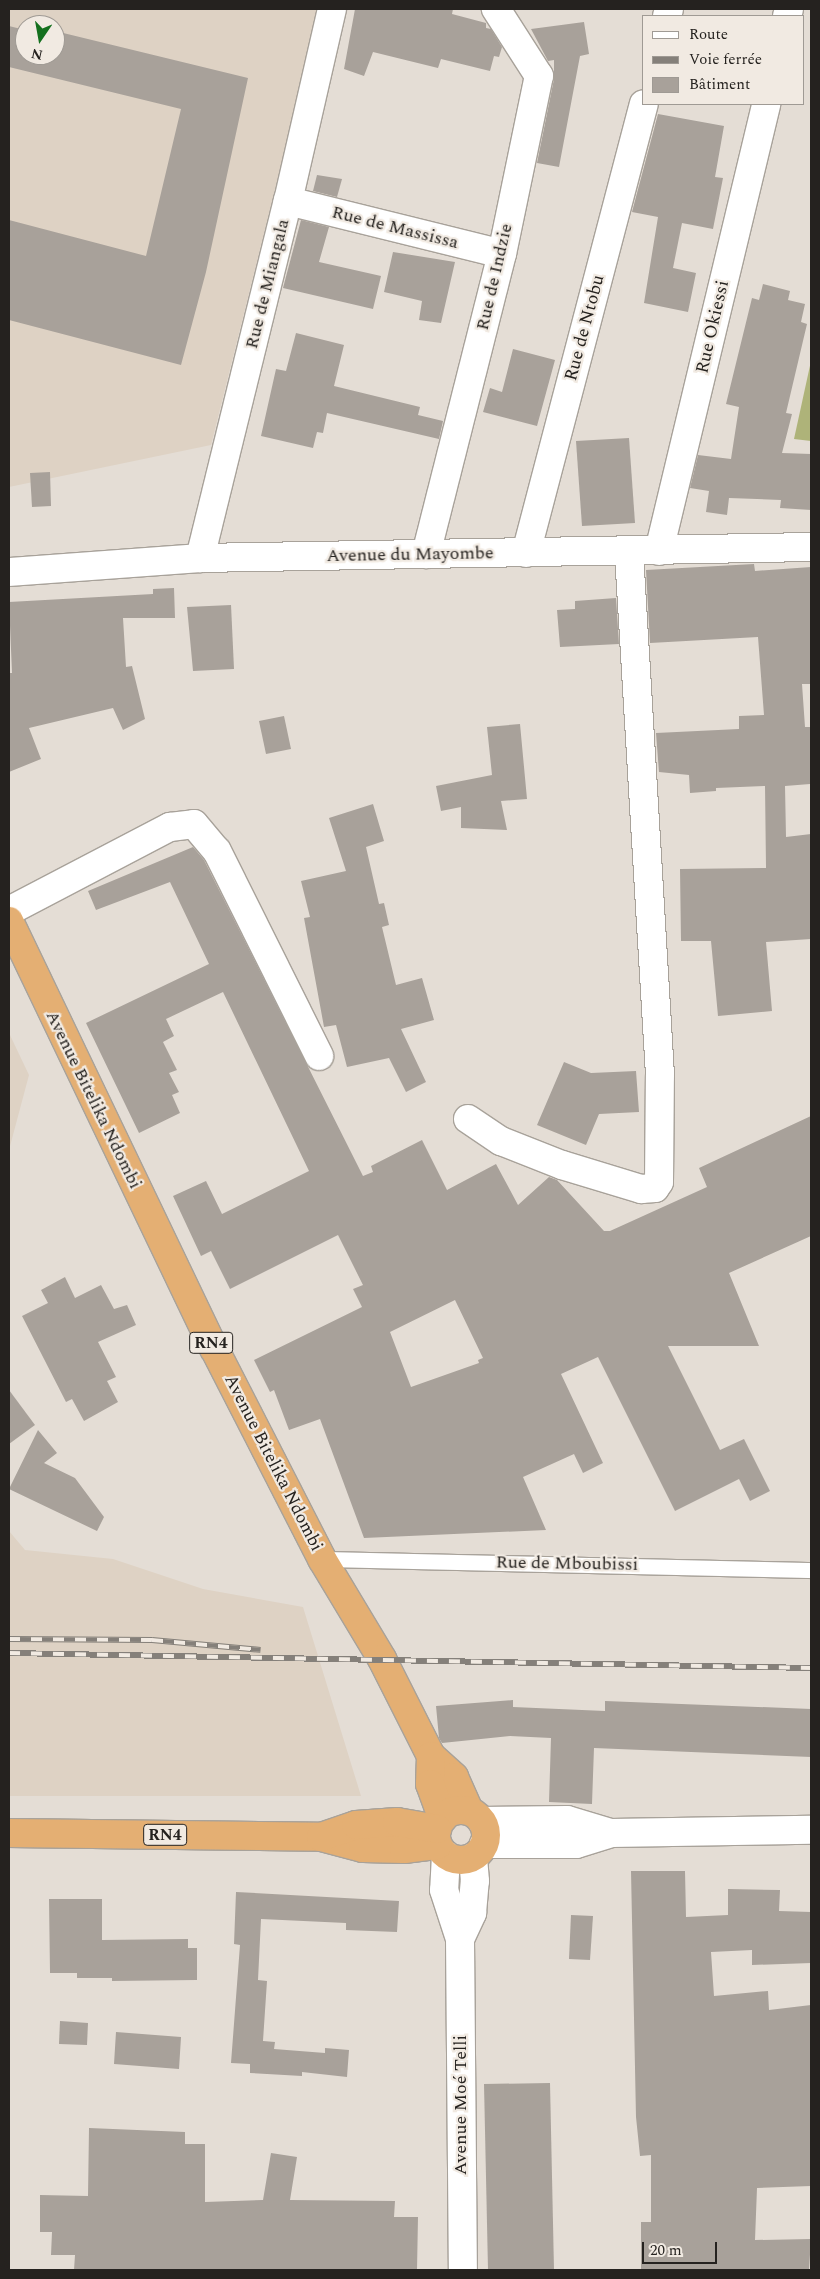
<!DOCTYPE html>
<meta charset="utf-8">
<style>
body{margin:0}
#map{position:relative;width:820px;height:2279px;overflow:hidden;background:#e4ddd5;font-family:Spectral,serif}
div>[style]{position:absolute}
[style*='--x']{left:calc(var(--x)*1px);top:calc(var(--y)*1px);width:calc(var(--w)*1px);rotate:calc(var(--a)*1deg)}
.built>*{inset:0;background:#ded2c4}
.green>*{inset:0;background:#aeb379}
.building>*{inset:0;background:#a8a19a}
.roads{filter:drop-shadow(1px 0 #a8a29a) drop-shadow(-1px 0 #a8a29a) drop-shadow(0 1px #a8a29a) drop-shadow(0 -1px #a8a29a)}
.service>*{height:15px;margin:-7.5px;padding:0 7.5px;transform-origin:7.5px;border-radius:7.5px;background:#fff}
.minor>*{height:28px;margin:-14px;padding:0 14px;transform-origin:14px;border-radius:14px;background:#fff}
.tertiary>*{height:28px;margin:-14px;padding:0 14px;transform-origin:14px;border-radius:14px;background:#fff}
.trunk>*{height:28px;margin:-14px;padding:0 14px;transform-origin:14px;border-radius:14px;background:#e4af73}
.trunk>.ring{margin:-14px;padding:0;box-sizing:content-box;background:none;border:28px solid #e4af73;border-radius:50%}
.rail>*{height:5.5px;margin-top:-2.75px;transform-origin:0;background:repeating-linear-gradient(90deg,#f1eae2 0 11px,#85807a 0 22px);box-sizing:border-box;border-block:1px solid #85807a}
span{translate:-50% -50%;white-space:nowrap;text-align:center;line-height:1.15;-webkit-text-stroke:4.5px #f1eae2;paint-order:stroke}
.shield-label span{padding:1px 4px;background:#f1eae2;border:1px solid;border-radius:4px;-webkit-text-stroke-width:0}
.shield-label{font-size:16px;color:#25221f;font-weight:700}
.street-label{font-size:18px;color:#25221f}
.frame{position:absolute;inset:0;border:10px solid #25221f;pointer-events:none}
.legend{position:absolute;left:642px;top:15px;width:162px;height:90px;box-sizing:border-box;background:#f1eae2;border:1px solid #9f9a94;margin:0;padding:6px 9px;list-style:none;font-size:15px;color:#25221f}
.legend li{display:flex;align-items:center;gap:10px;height:25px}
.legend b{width:25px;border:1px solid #9f9a94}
.north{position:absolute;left:15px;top:15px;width:50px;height:50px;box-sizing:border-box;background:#f1eae2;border:1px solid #9f9a94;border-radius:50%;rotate:192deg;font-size:14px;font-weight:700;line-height:20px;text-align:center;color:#25221f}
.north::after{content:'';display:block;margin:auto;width:18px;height:22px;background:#14701e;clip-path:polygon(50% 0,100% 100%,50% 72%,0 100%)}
.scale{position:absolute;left:642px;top:2242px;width:75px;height:22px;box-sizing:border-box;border:2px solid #25221f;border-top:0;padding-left:6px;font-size:15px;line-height:18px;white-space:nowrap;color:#25221f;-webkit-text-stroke:4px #f1eae2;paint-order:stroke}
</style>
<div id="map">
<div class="built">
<div style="clip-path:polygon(evenodd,9px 9px,320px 9px,211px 445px,9px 487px,9px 9px,25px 25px,55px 25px,55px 55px,25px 55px,25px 25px)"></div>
<div style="clip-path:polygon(9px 1033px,29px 1075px,9px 1150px)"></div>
<div style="clip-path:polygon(9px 1531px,25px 1550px,113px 1559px,203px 1589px,303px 1607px,361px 1796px,9px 1796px)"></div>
</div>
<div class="green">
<div style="clip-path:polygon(811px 361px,811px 441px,794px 439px)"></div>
</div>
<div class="building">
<div style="clip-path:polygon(355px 9px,453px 9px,452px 14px,486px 23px,486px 28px,491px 29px,502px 47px,499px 57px,494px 56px,490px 71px,441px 59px,438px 68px,373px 52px,364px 76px,344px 69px)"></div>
<div style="clip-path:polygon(584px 22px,589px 54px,580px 56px,559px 167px,537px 163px,554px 79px,554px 60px,548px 61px,531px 29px)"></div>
<div style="clip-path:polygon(9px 26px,25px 30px,25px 55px,55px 55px,55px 31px,248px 78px,206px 272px,181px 365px,9px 320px,9px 220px,146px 256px,181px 109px,9px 67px)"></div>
<div style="clip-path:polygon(658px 114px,724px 126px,715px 177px,723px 178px,713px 229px,682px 223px,673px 268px,696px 273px,688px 312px,644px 303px,658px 217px,632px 212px)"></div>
<div style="clip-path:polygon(317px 175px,342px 179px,337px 197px,313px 191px)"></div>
<div style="clip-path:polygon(301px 220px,329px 227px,319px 262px,381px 276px,373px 309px,283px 288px)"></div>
<div style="clip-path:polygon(393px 252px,455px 262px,441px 323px,419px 320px,422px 301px,384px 292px)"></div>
<div style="clip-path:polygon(763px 284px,790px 291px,788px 300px,805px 304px,801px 322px,807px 324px,786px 413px,792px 414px,782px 453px,811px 454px,811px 510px,780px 508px,781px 500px,729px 498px,727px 515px,706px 512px,709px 491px,690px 488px,698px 455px,731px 459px,739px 407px,726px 404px,752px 298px,759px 300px)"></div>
<div style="clip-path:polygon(296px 333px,344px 345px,334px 386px,420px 407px,418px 415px,443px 421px,439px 439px,327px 413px,323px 433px,317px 432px,313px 448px,261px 436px,276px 369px,286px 371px)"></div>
<div style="clip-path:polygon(513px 349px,555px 360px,537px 426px,483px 412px,490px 388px,502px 392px)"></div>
<div style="clip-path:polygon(629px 438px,635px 523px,582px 526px,576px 441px)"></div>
<div style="clip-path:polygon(50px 472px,51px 506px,32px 507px,30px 473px)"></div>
<div style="clip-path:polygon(754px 564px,755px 571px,811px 567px,811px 684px,802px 684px,805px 727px,811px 727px,810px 784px,785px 786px,786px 837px,811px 834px,811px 939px,766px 942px,772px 1011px,718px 1016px,711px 941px,681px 941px,680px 869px,766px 868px,765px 786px,716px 788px,716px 791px,690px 793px,689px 775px,659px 772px,656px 733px,739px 729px,739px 716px,764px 715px,758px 637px,650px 643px,646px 570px)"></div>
<div style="clip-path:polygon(174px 588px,175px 618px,123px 618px,126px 667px,132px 666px,145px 719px,123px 730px,113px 708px,29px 728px,41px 759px,9px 772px,9px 673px,12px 673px,9px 602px,153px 594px,153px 589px)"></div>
<div style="clip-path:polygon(616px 598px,619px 644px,560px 647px,557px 610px,575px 609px,575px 601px)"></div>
<div style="clip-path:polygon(231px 605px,234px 669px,193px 671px,187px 607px)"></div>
<div style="clip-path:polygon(284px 716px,291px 749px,266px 754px,259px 721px)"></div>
<div style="clip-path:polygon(520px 724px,527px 799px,501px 801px,507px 830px,461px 828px,461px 807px,441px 811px,436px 786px,492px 775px,487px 727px)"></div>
<div style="clip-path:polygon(373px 804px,384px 841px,366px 847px,379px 904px,384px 903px,389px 925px,382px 927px,396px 985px,422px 978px,434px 1020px,401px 1029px,426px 1082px,406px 1092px,389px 1058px,347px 1067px,336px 1025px,324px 1027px,304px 918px,310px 917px,301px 881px,346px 871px,329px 818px)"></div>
<div style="clip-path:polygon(evenodd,193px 847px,204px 860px,363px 1176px,373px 1172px,371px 1166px,422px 1140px,447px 1190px,496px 1164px,518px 1205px,549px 1177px,557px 1180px,604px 1231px,610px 1231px,707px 1187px,699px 1168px,811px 1116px,811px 1236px,729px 1273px,759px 1346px,668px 1346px,720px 1450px,744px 1439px,770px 1491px,750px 1501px,739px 1479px,675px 1511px,598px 1357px,561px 1374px,603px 1463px,583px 1473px,574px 1454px,523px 1477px,546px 1530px,364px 1538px,320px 1419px,289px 1430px,274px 1390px,270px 1392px,254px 1360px,362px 1307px,353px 1289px,363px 1285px,338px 1235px,230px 1289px,211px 1251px,201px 1256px,173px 1196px,206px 1181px,222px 1214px,309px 1171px,223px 992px,166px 1019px,174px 1036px,163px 1042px,177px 1070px,169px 1073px,179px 1092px,172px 1095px,180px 1113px,139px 1133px,86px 1023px,209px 964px,170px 882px,96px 910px,88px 891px,193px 847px,455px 1300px,483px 1358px,478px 1360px,479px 1363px,411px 1387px,390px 1332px,455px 1300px)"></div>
<div style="clip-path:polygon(564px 1062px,591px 1073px,636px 1071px,639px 1112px,599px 1114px,586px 1145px,537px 1125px)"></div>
<div style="clip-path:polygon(65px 1277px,75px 1298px,101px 1285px,114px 1309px,127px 1305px,136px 1325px,98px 1342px,116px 1377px,107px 1381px,118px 1402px,84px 1421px,72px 1399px,66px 1402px,22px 1316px,48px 1303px,41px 1290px)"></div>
<div style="clip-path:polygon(9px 1390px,35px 1425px,9px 1444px)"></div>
<div style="clip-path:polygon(38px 1430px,57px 1453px,44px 1463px,75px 1478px,104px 1517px,97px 1531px,9px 1489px)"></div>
<div style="clip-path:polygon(513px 1700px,513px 1707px,605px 1711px,605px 1701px,811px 1709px,811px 1757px,594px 1748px,592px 1804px,549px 1802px,551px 1738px,510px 1736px,442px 1743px,439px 1738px,436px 1706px)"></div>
<div style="clip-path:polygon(631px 1871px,685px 1871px,686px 1917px,728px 1915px,728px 1889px,780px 1890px,779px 1911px,811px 1912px,811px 1963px,752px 1965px,752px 1950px,711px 1952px,714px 1996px,768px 1991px,769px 2010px,811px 2005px,811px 2186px,757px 2188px,755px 2240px,811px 2239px,809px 2270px,641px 2270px,641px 2222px,651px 2222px,651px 2155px,640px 2156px,636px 2117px)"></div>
<div style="clip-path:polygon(236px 1892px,399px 1901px,397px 1932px,346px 1930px,346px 1923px,261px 1919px,258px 1980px,267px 1981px,263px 2041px,275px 2042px,274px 2049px,325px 2053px,325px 2048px,349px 2050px,347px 2077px,302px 2072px,302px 2076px,250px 2073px,250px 2064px,231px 2063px,240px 1945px,234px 1944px)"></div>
<div style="clip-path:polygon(49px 1899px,102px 1899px,102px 1940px,188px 1939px,188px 1948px,197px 1948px,197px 1980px,112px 1981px,112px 1978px,77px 1978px,77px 1973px,50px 1973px)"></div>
<div style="clip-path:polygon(571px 1915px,593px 1916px,590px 1960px,569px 1959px)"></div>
<div style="clip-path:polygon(60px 2021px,88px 2023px,87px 2045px,59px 2044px)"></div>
<div style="clip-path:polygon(116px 2032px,181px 2037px,179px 2069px,114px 2064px)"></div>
<div style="clip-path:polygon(550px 2083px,554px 2270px,488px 2270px,484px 2084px)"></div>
<div style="clip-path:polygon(89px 2128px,185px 2132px,185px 2144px,205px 2144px,205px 2202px,263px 2200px,271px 2153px,297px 2157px,290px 2200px,395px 2201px,394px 2217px,418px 2217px,417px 2270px,74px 2270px,75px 2255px,51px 2255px,52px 2232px,40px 2232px,40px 2195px,88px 2196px)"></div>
</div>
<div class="roads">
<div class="service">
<div style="--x:322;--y:1559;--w:489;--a:1.3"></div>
</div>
<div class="minor">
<div style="--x:667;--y:16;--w:7;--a:-74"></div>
<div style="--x:787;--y:16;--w:7;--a:-74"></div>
<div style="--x:288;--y:201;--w:220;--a:13.9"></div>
<div style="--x:659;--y:551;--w:460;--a:-76.5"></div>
<div style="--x:526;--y:553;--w:464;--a:-75.3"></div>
<div style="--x:426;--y:554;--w:309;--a:-75.8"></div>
<div style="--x:502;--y:254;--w:182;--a:-78.3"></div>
<div style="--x:539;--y:76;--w:80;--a:-122.7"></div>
<div style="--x:200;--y:558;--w:368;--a:-76.2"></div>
<div style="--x:288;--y:201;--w:197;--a:-77.1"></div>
<div style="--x:9;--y:911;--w:182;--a:-27.6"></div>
<div style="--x:170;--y:827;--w:24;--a:-7"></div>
<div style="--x:194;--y:824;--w:35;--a:50"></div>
<div style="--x:217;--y:851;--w:229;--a:63.5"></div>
<div style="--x:468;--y:1119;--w:40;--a:34"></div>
<div style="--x:501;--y:1141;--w:66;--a:21.5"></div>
<div style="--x:562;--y:1165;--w:83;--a:16.9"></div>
<div style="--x:641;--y:1189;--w:14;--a:-4"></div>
<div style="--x:655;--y:1188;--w:7;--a:-56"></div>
<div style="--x:659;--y:1182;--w:107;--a:-89.5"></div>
<div style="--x:660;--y:1075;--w:523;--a:-93.4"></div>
<div style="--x:446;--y:1855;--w:35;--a:93"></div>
<div style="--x:444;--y:1890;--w:52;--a:71.9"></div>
<div style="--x:460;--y:1939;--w:331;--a:89.5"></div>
<div style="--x:460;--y:1939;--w:29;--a:-65"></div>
<div style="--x:472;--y:1913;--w:32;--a:-85"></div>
<div style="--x:475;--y:1881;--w:24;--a:-95"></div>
</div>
<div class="tertiary">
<div style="--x:9;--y:572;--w:192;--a:-4.2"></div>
<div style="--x:200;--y:558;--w:611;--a:-1.03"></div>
<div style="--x:482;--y:1821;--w:85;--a:-0.7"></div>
<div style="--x:567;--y:1820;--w:46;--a:16.5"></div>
<div style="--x:484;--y:1844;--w:92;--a:0"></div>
<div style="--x:576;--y:1844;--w:37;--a:-17"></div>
<div style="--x:611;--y:1833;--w:200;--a:-0.9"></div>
</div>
<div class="trunk">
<div style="--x:9;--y:921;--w:474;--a:64.4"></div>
<div style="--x:214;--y:1348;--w:237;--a:62.9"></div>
<div style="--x:322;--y:1559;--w:117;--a:59"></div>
<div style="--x:382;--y:1659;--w:109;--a:63.2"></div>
<div style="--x:431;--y:1756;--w:31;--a:42"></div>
<div style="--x:454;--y:1777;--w:37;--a:66"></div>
<div style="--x:431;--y:1756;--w:28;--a:92"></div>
<div style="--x:430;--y:1784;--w:37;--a:70"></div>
<div class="ring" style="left:436px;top:1810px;width:22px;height:22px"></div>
<div style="--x:9;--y:1833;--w:312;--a:0.7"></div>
<div style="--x:321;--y:1837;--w:43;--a:14.7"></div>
<div style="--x:363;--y:1848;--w:41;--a:1.4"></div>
<div style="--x:404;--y:1849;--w:34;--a:-7"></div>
<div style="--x:321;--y:1837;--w:37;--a:-19"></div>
<div style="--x:356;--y:1825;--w:41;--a:-4.2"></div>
<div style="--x:397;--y:1822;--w:41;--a:9.9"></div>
</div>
</div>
<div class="rail">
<div style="--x:9;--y:1639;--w:143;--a:0.4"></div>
<div style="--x:152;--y:1640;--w:109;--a:5.2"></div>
<div style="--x:9;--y:1653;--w:802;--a:1.07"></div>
</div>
<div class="shield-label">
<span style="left:211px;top:1343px">RN4</span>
<span style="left:165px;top:1835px">RN4</span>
</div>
<div class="street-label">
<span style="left:395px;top:228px;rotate:14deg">Rue de Massissa</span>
<span style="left:495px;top:277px;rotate:-77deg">Rue de Indzie</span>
<span style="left:268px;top:284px;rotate:-76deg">Rue de Miangala</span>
<span style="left:713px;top:327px;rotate:-77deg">Rue Okiessi</span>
<span style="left:585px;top:328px;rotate:-75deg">Rue de Ntobu</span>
<span style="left:410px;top:555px;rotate:-1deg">Avenue du Mayombe</span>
<span style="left:93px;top:1100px;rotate:64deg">Avenue Bitelika Ndombi</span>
<span style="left:273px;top:1463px;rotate:63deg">Avenue Bitelika Ndombi</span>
<span style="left:567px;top:1564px;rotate:1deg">Rue de Mboubissi</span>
<span style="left:461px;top:2105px;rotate:-90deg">Avenue Moé Telli</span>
</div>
<div class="frame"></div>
<ul class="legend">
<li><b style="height:6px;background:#fff"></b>Route</li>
<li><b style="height:6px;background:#85807a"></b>Voie ferrée</li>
<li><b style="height:14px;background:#a8a19a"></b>Bâtiment</li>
</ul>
<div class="north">N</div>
<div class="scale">20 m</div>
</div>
